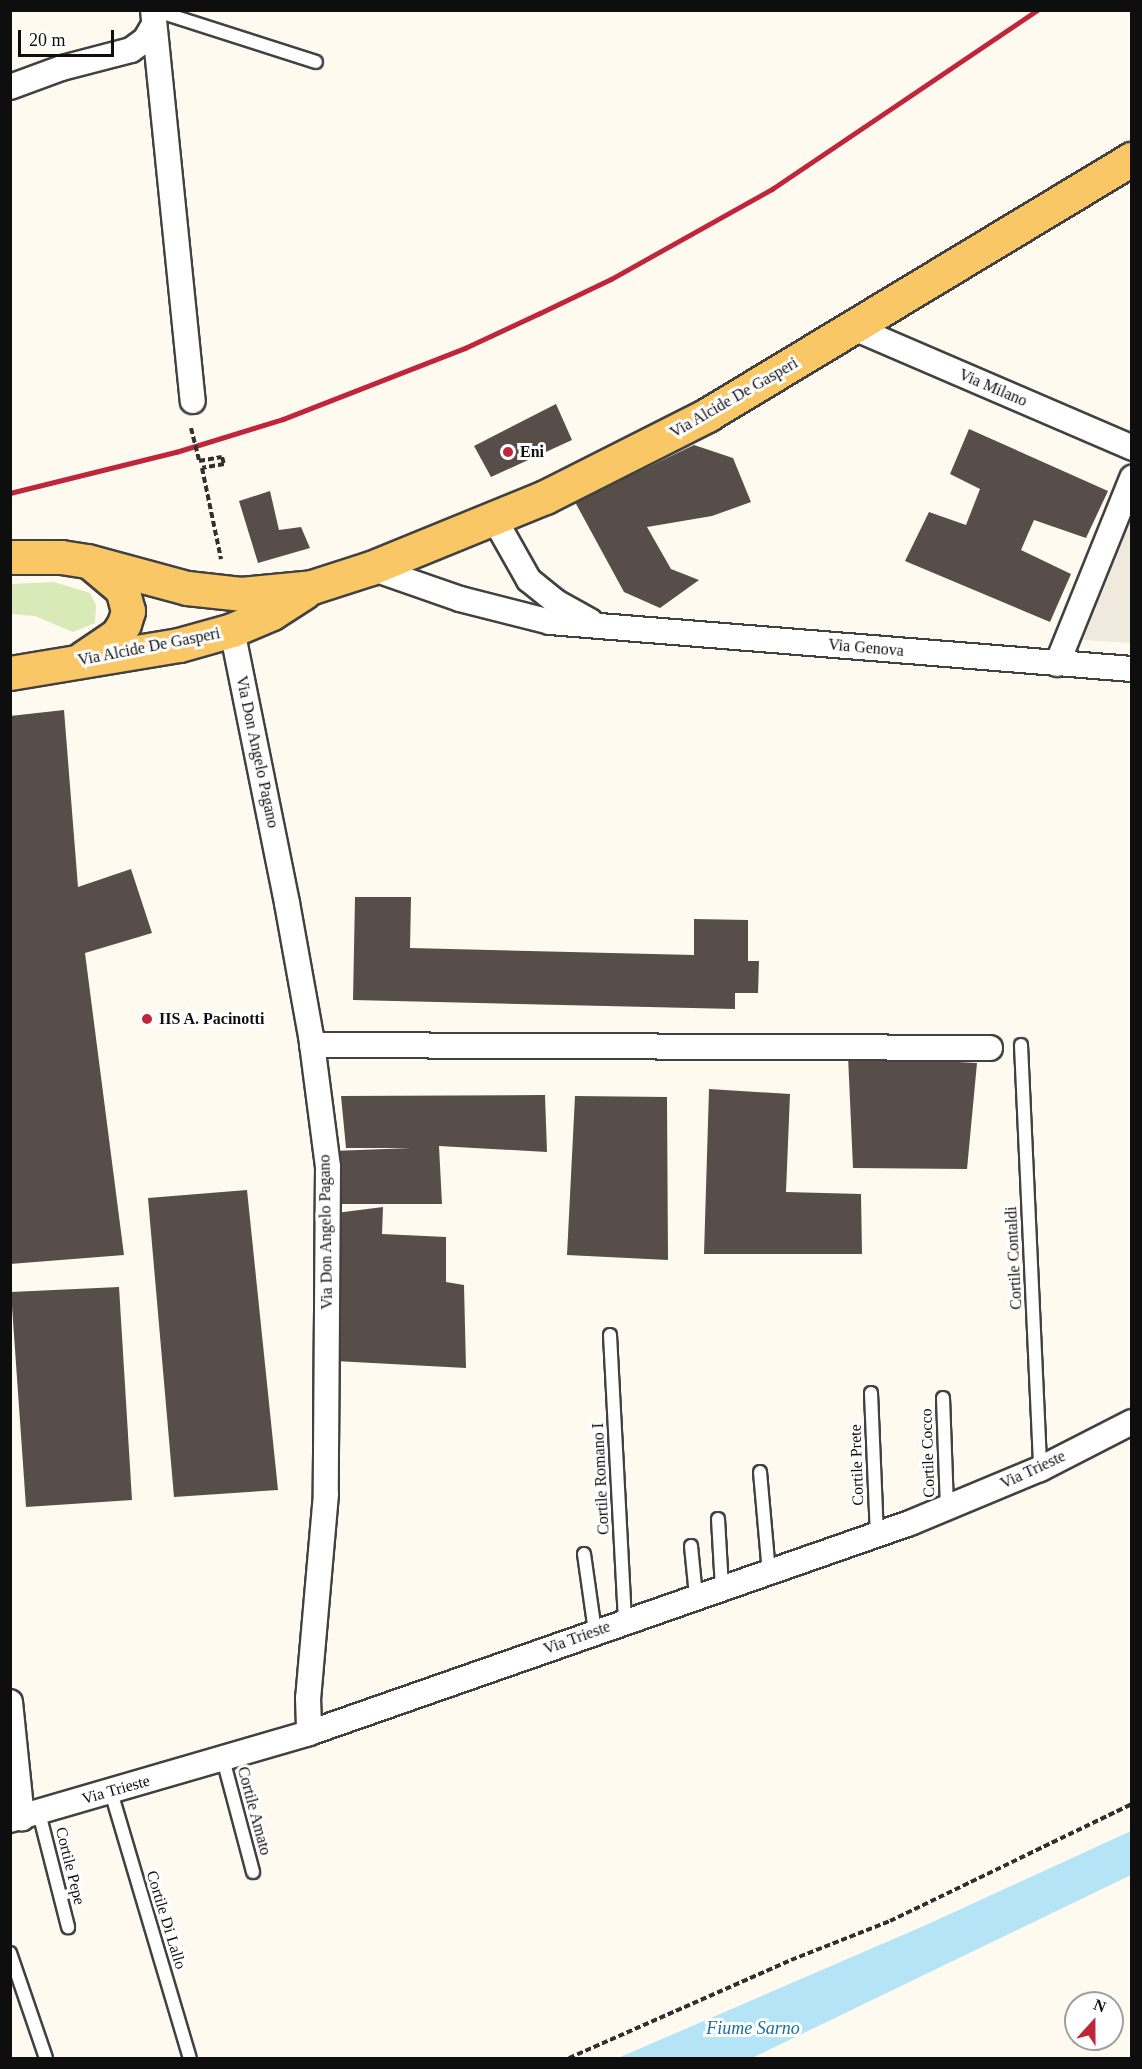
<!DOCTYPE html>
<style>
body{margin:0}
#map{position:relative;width:1142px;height:2069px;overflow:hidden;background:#fffaef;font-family:Georgia,serif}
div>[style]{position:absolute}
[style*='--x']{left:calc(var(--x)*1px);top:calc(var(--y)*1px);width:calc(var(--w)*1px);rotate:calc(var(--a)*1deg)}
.green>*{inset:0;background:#d7eab8}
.plaza>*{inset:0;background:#efe9de}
.water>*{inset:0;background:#b4e4f6}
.building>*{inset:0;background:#574e4a}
.path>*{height:4px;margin-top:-2px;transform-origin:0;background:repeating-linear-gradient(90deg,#303030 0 6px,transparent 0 9px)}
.roads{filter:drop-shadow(2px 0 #414141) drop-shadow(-2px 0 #414141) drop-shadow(0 2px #414141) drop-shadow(0 -2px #414141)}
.lane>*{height:12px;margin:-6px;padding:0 6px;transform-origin:6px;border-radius:6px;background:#fff}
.street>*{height:24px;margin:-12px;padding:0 12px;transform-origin:12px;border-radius:12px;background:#fff}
.primary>*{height:33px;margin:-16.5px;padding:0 16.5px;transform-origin:16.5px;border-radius:16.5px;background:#f9c765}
.rail>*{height:4.5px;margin:-2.25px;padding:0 2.25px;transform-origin:2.25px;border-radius:2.25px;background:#bf253b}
.path-bridge>*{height:4px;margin-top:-2px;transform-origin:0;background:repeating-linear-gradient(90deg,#303030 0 6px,transparent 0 9px)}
.dots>*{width:16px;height:16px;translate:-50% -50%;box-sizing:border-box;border:3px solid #fff;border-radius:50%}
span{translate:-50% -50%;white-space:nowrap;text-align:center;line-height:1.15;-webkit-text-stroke:6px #fff;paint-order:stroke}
.street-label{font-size:16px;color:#0e0e0e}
.poi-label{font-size:16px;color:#0e0e0e;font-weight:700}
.left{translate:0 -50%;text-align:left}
.water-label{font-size:18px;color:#1671a1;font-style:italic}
.frame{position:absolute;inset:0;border:12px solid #0e0e0e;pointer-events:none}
.north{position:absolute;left:1064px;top:1991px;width:60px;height:60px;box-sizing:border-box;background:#fff;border:2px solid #9f9f9f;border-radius:50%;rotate:21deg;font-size:16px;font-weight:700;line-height:24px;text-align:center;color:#0e0e0e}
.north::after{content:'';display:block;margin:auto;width:21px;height:27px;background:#bf253b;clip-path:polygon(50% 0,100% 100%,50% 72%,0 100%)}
.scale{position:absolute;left:18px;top:30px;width:96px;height:27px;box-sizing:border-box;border:3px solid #0e0e0e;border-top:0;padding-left:8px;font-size:18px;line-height:21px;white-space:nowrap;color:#0e0e0e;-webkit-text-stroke:4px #fff;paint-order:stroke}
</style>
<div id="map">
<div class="green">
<div style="clip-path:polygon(54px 582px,90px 593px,96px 605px,95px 623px,73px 632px,35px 616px,11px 614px,11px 584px)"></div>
</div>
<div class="plaza">
<div style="clip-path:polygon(1131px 520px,1131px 643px,1083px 640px)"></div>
</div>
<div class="water">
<div style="clip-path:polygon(1131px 1831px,1131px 1875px,752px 2058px,618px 2058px,926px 1925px)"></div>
</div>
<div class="building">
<div style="clip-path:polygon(556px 404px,572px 440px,491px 477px,474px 446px)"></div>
<div style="clip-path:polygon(969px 429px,1108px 491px,1086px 538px,1034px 520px,1021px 550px,1071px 574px,1050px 622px,905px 561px,929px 512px,966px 525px,980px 489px,950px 474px)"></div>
<div style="clip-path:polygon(694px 445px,733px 458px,751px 502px,712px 516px,647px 527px,671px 569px,699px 580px,660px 608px,624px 592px,575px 502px)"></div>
<div style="clip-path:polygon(270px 491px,279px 530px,301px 527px,310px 548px,258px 563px,239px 501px)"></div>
<div style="clip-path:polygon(64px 710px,78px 887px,131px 869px,152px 933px,85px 953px,124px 1255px,10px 1264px,10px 716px)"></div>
<div style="clip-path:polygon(355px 897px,411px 897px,410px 948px,694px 955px,694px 919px,748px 920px,748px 961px,759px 961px,758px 993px,735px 993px,735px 1009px,353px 1000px)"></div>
<div style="clip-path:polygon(848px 1056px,977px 1063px,967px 1169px,853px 1168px)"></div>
<div style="clip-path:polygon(709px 1089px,790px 1094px,786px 1192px,861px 1194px,862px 1254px,704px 1254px)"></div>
<div style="clip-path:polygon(545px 1095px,547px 1152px,439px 1146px,442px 1204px,336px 1204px,333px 1151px,411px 1148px,346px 1148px,341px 1096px)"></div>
<div style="clip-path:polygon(575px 1096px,667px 1097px,668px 1260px,567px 1255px)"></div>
<div style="clip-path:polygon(247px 1190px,278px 1490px,174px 1497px,148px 1198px)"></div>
<div style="clip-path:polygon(383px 1207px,382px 1234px,446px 1237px,446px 1282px,464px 1285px,466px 1368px,335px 1361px,336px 1213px)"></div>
<div style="clip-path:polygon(119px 1287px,132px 1500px,26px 1507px,11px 1292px)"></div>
</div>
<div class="path">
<div style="--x:199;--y:461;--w:23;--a:-10"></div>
<div style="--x:222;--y:457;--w:7;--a:74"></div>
<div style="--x:224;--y:464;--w:22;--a:170"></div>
<div style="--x:202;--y:468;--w:93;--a:78.2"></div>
<div style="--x:569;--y:2058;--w:243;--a:-23.8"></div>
<div style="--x:791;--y:1960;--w:106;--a:-21.5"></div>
<div style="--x:890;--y:1921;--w:269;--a:-25.8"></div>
</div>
<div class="roads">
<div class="lane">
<div style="--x:154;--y:10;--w:170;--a:17.8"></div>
<div style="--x:1021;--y:1045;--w:424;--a:87.4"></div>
<div style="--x:610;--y:1335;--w:286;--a:87"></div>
<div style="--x:871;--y:1393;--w:142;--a:87.6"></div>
<div style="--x:943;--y:1398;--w:110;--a:87.9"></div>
<div style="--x:760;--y:1472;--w:100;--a:84.9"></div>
<div style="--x:718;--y:1519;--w:69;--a:86.7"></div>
<div style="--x:691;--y:1546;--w:50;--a:84.3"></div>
<div style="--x:584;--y:1554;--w:78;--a:81.9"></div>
<div style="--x:223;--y:1759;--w:117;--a:75.1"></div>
<div style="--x:111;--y:1792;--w:277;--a:73.5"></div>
<div style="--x:39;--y:1813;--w:118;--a:75.7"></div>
<div style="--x:10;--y:1953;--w:111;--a:71.1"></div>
</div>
<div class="street">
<div style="--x:153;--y:10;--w:393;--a:84.2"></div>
<div style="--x:10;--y:87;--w:55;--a:-20.1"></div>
<div style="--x:62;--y:68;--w:71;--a:-14.6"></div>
<div style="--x:131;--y:50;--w:17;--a:-36"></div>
<div style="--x:145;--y:40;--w:16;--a:-60"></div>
<div style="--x:854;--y:328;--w:303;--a:23.3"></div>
<div style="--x:495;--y:520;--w:69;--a:60.5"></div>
<div style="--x:529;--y:580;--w:35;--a:39"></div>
<div style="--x:556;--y:602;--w:39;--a:29"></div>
<div style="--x:371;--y:568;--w:94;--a:19.2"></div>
<div style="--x:460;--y:599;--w:93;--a:14.3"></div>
<div style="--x:550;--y:622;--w:584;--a:4.62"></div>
<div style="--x:232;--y:630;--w:278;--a:78.6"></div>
<div style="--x:287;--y:903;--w:135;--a:79.8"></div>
<div style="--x:311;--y:1036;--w:132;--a:82.6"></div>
<div style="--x:328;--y:1167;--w:327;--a:90.4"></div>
<div style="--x:326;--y:1494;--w:205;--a:95"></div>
<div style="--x:308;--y:1698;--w:35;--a:88"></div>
<div style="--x:1057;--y:664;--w:201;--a:-68"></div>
<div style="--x:312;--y:1045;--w:678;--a:0.25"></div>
<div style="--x:10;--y:1702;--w:117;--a:84.1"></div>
<div style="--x:10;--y:1820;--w:311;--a:-16.2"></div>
<div style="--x:309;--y:1733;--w:637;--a:-19.26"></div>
<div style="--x:910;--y:1523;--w:141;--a:-22.6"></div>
<div style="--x:1040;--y:1469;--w:103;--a:-27.1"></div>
</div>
<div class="primary">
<div style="--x:10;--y:557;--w:51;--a:0"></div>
<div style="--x:61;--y:557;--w:26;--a:9"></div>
<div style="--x:87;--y:561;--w:104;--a:15.1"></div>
<div style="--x:187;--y:588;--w:54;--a:6.3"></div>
<div style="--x:241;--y:594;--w:71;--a:-5.6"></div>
<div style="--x:312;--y:587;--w:62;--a:-17.9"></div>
<div style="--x:371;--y:568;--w:188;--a:-22.2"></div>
<div style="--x:545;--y:497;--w:182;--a:-26.8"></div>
<div style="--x:707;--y:415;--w:496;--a:-31.1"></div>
<div style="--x:83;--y:658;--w:41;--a:-34.1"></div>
<div style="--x:117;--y:635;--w:13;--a:-58"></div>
<div style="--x:124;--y:624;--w:14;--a:-73"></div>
<div style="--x:128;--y:611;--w:23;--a:-105"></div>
<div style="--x:122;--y:589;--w:38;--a:-140"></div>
<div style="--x:10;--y:673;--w:171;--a:-9.4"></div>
<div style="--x:179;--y:645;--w:55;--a:-15.8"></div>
<div style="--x:232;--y:630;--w:43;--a:-23"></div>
<div style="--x:272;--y:613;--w:38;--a:-33"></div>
</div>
</div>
<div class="rail">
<div style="--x:10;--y:493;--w:171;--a:-13.9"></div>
<div style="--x:176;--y:452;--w:112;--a:-17.1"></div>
<div style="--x:283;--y:419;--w:195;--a:-21.3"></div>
<div style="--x:465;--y:348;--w:81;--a:-25"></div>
<div style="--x:538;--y:314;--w:81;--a:-25.6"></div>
<div style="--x:611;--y:279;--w:184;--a:-29.2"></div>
<div style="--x:772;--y:189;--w:320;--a:-34"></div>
</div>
<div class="path-bridge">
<div style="--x:191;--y:428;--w:34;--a:76"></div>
</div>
<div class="dots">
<div style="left:508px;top:452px;background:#bf253b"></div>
<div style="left:147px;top:1019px;background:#bf253b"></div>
</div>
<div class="street-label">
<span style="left:993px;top:388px;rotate:23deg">Via Milano</span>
<span style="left:734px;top:398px;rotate:-30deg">Via Alcide De Gasperi</span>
<span style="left:149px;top:647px;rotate:-11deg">Via Alcide De Gasperi</span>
<span style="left:866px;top:648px;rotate:5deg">Via Genova</span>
<span style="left:257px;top:752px;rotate:78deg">Via Don Angelo Pagano</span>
<span style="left:326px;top:1232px;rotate:-91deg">Via Don Angelo Pagano</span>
<span style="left:1014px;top:1258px;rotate:-93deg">Cortile Contaldi</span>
<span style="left:928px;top:1453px;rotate:-92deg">Cortile Cocco</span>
<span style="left:857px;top:1465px;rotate:-92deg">Cortile Prete</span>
<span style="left:1033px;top:1470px;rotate:-25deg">Via Trieste</span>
<span style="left:601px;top:1479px;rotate:-93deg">Cortile Romano I</span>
<span style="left:577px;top:1638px;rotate:-20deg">Via Trieste</span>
<span style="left:116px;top:1790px;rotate:-16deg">Via Trieste</span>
<span style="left:254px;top:1811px;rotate:75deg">Cortile Amato</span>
<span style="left:70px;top:1866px;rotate:76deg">Cortile Pepe</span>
<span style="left:166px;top:1920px;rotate:73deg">Cortile Di Lallo</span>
</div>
<div class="poi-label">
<span class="left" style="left:520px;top:452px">Eni</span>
<span class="left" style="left:159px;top:1019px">IIS A. Pacinotti</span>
</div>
<div class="water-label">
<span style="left:753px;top:2028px">Fiume Sarno</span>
</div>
<div class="frame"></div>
<div class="north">N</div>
<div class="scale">20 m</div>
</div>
